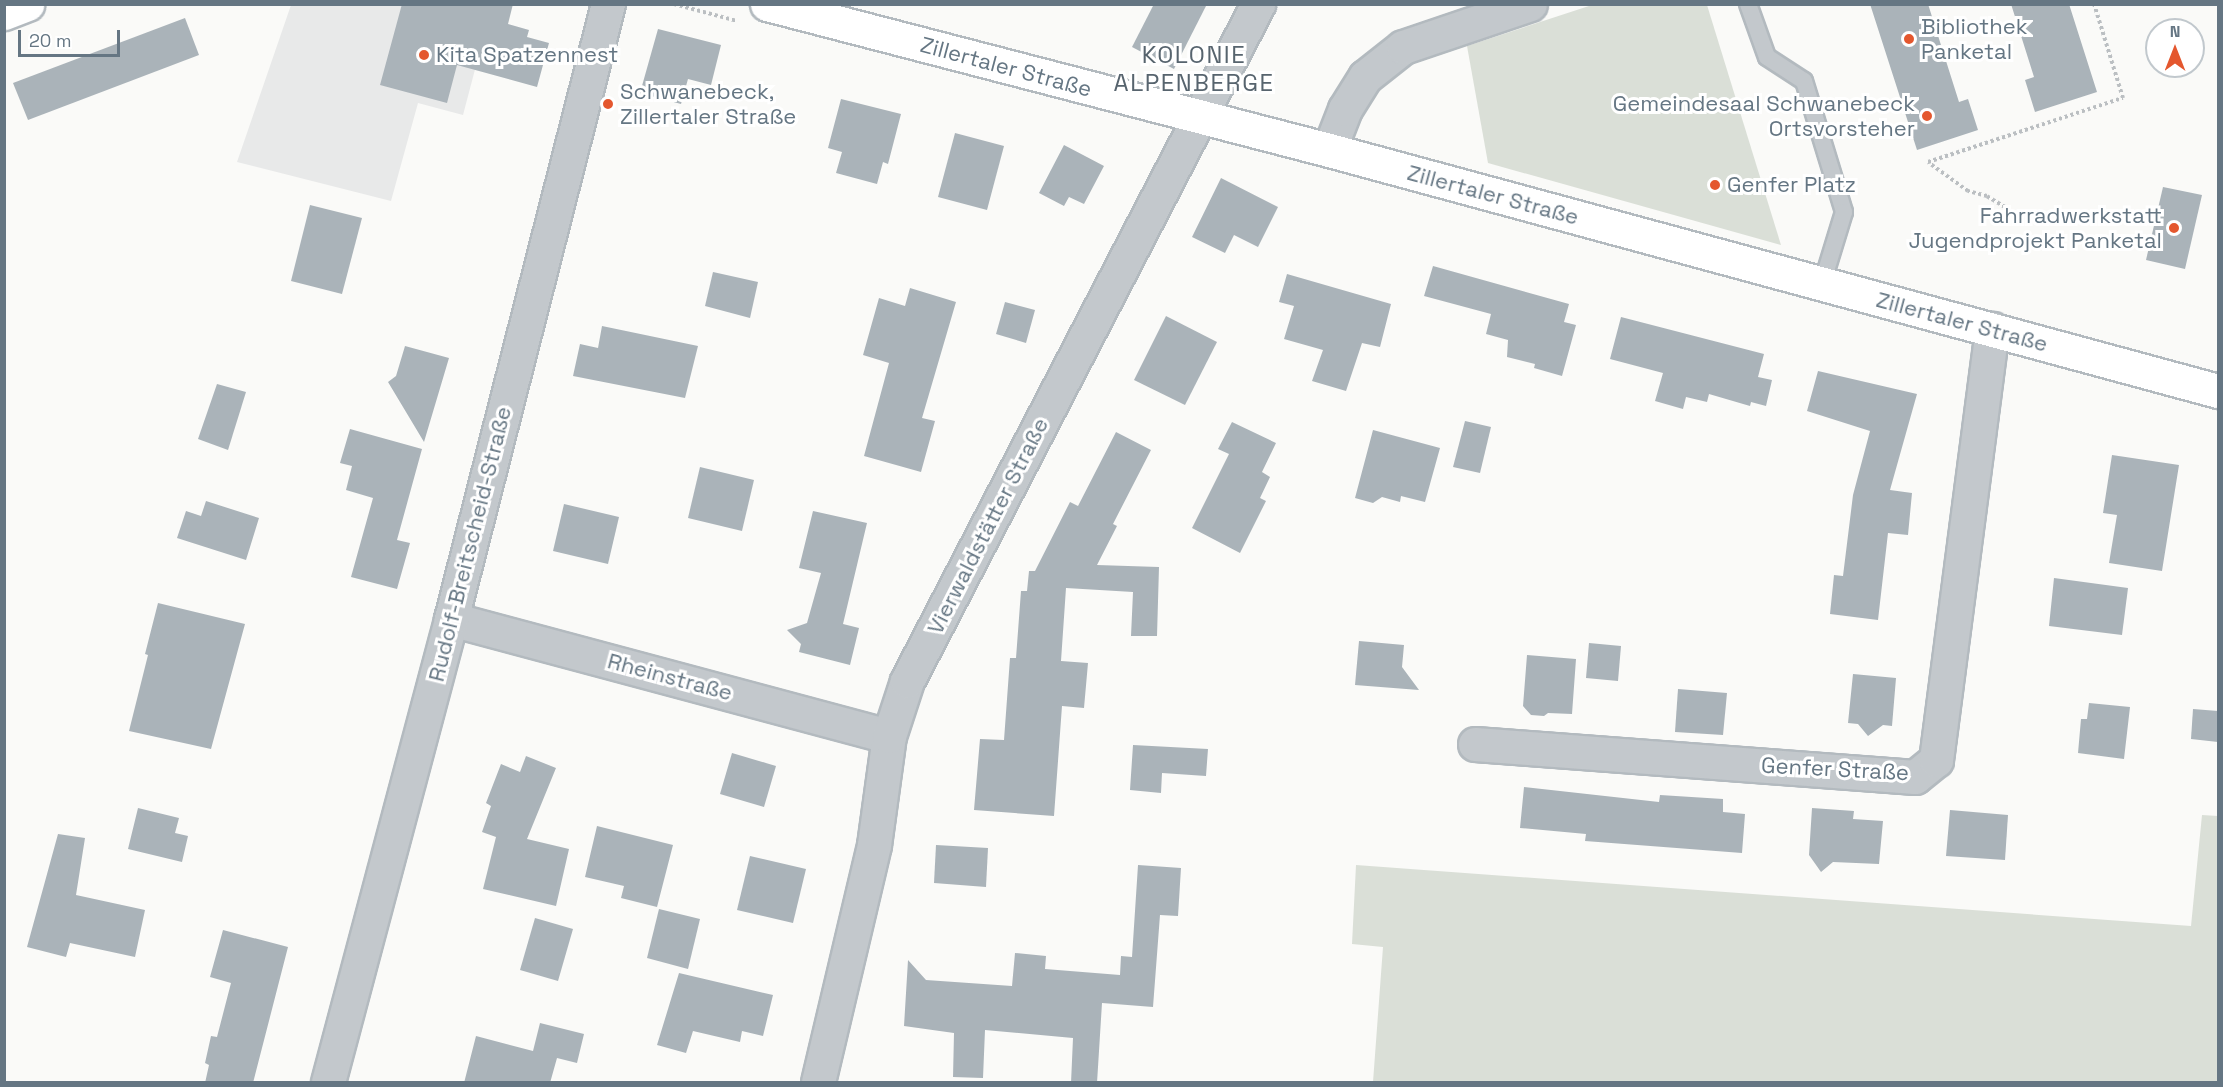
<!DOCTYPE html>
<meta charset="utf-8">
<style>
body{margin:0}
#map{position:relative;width:2223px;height:1087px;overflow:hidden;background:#fafaf8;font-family:"Space Grotesk",sans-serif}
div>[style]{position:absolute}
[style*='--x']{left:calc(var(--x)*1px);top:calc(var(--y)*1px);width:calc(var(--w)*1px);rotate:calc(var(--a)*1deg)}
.built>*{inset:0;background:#e8e9e9}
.green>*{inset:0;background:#dadfd7}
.building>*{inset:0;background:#aab3b9}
.path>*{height:4px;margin-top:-2px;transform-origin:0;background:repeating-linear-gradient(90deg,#bbbfc2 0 3px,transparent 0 6px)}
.roads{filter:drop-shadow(2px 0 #b3babf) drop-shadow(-2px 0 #b3babf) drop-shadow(0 2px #b3babf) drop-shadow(0 -2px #b3babf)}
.lane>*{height:16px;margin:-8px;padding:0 8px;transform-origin:8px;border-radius:8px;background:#c3c8cc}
.street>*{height:33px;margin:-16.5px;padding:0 16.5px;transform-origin:16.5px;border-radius:16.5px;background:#c3c8cc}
.secondary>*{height:33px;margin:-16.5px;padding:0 16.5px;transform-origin:16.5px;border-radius:16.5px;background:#fff}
.dots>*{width:16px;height:16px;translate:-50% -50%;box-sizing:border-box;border:3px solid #fff;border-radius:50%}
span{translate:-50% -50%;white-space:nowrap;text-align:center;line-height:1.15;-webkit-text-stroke:6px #fff;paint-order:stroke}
.poi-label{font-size:22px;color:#657683}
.left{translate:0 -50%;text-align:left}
.right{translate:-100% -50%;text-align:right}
.street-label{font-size:22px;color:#657683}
.neighbourhood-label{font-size:24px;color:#57646e;letter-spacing:1.5px}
.frame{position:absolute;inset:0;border:6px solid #657683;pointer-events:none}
.north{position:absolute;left:2145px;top:18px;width:60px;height:60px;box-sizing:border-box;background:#fff;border:2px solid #c1c8cd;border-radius:50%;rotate:0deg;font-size:16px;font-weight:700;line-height:24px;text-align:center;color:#657683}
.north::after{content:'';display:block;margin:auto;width:21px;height:27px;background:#e4572e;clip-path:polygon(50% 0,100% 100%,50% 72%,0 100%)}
.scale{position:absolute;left:18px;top:30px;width:102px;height:27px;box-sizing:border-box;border:3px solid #657683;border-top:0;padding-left:8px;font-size:18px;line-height:21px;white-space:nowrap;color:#657683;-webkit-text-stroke:4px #fff;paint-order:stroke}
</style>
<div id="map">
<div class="built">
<div style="clip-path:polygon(291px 5px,492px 5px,463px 115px,418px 103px,391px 201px,237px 162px)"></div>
</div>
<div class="green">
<div style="clip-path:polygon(1592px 5px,1707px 5px,1781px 245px,1488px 163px,1467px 46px)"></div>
<div style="clip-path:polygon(2202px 815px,2218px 816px,2218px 1082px,1373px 1082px,1383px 947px,1352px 944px,1356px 865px,2191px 926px)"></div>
</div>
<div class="building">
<div style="clip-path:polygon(402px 4px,513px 4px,508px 24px,529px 30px,527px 37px,549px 43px,537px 87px,457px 65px,447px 103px,380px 85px)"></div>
<div style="clip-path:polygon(1154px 4px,1207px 4px,1174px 69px,1132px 47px)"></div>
<div style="clip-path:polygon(1870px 4px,1928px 4px,1959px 102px,1968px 99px,1978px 130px,1917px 150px)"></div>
<div style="clip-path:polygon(2011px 4px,2069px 4px,2097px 92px,2035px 112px,2025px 80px,2034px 77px)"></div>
<div style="clip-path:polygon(185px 18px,199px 55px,28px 120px,13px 83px)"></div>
<div style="clip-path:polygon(658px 29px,721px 45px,711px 85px,688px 79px,681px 104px,640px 93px)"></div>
<div style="clip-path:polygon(841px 99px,901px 114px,888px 164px,883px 162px,877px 184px,836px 173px,842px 152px,828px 148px)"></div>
<div style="clip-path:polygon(955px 133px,1004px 146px,987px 210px,938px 197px)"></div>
<div style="clip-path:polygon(1064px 145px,1104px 166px,1084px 204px,1069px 197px,1064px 206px,1039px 193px)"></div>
<div style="clip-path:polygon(1221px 178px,1278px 207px,1258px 247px,1234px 235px,1225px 253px,1192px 237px)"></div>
<div style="clip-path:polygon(2163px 187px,2202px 195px,2185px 269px,2146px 260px)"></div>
<div style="clip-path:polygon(310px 205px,362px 218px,342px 294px,291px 281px)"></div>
<div style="clip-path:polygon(1433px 266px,1569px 304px,1564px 322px,1576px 325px,1562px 376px,1534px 368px,1535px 364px,1507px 357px,1508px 340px,1486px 334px,1491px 314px,1424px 296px)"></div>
<div style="clip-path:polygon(713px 272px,758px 282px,750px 318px,705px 306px)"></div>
<div style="clip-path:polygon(1287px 274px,1391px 304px,1380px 347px,1362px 343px,1346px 391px,1312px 381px,1323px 350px,1284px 339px,1294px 306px,1279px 302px)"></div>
<div style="clip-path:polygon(910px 288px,956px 302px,922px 418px,935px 421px,921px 472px,864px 456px,889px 363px,863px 355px,879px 298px,905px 306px)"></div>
<div style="clip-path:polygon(1005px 302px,1035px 310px,1026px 343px,996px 334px)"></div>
<div style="clip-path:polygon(1166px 316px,1217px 342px,1185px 405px,1134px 380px)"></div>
<div style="clip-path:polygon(1621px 317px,1764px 354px,1758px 377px,1772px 380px,1766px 406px,1751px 402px,1750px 406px,1709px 394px,1707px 402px,1686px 397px,1683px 409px,1655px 401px,1663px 373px,1610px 359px)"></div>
<div style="clip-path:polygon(602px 326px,698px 346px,685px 398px,573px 376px,580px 344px,598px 348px)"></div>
<div style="clip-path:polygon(405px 346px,449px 358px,424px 442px,388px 382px,396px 376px)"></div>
<div style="clip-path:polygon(1818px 371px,1917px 394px,1890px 490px,1912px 493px,1908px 535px,1888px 533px,1878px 620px,1830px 614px,1834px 575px,1843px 576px,1853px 495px,1870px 431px,1807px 411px)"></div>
<div style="clip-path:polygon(217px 384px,246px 392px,228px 450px,198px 439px)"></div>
<div style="clip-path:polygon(1465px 421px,1491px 427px,1480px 473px,1453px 467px)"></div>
<div style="clip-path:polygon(1232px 422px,1276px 443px,1262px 472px,1270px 477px,1260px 498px,1266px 501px,1240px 553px,1192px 528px,1229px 454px,1218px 449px)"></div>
<div style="clip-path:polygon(350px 429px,422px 449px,397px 540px,410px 543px,397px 589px,351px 577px,373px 498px,346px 490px,352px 466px,340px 463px)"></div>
<div style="clip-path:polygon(1373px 430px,1440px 448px,1425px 502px,1401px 496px,1400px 502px,1382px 497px,1373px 503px,1355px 498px)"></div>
<div style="clip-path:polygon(1116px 432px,1151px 450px,1113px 524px,1117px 526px,1097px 565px,1159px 567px,1157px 636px,1131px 636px,1133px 592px,1066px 588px,1061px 661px,1088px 663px,1084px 708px,1062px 706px,1054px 816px,974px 810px,980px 739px,1004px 740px,1010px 658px,1016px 658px,1021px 591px,1027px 591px,1029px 571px,1035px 571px,1070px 502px,1078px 506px)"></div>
<div style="clip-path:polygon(2112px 455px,2179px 465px,2162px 571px,2109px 563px,2117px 515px,2103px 513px)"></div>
<div style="clip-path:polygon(700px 467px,754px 480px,742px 531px,688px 518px)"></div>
<div style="clip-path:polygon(206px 501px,259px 518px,246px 560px,177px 538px,186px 511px,201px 516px)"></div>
<div style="clip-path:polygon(564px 504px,619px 517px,608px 564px,553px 551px)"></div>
<div style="clip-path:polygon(813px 511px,867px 523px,843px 624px,859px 628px,850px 665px,799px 652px,801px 644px,787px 630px,807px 623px,821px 573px,799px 568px)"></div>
<div style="clip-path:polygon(2054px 578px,2128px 588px,2122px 635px,2049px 626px)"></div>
<div style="clip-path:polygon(158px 603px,245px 624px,211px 749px,129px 731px,148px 655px,145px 654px)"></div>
<div style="clip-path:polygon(1359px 641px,1404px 645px,1402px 667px,1419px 690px,1355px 685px)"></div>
<div style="clip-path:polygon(1589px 643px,1621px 646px,1618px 681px,1586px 678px)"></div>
<div style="clip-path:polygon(1527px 655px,1576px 659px,1572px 714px,1548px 713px,1544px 716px,1531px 715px,1523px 706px)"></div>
<div style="clip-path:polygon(1853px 674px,1896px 678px,1892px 726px,1883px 725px,1868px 736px,1858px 724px,1848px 723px)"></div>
<div style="clip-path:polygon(1678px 689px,1727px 693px,1723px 735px,1675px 732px)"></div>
<div style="clip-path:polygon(2089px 703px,2130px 707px,2124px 759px,2078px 753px,2081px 719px,2087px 719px)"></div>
<div style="clip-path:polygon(2193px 709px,2218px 711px,2218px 742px,2191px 739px)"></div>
<div style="clip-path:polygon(1133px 745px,1208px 749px,1206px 776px,1162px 773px,1161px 793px,1130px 790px)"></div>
<div style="clip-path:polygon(732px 753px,776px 766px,764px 807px,720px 794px)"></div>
<div style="clip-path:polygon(526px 756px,556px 768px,527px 839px,569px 849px,556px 906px,483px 889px,496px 837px,482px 832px,491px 806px,486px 803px,501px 764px,520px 772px)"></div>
<div style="clip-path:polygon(1524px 787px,1659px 802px,1660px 795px,1723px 799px,1723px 812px,1745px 814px,1742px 853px,1585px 841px,1586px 834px,1520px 828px)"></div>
<div style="clip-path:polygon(138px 808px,179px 818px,175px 833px,188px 836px,182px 862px,128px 849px)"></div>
<div style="clip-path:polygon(1812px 808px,1854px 811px,1853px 819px,1883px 821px,1879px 864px,1833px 862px,1821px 872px,1809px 855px)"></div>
<div style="clip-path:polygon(1950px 810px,2008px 815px,2005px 860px,1946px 856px)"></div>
<div style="clip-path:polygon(597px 826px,673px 845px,657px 907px,621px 898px,624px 886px,585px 877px)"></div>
<div style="clip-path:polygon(58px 834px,85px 838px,76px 895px,145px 910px,135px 957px,70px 943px,66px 957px,27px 947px)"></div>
<div style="clip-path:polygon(936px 845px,988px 848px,986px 887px,934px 883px)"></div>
<div style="clip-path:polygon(750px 856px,806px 869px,793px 923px,737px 910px)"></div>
<div style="clip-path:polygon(1138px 865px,1181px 868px,1178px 916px,1160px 915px,1153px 1007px,1102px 1003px,1097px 1083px,1071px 1083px,1073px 1038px,985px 1030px,983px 1078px,953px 1077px,954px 1033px,904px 1026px,908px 960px,926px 980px,1012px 986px,1015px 953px,1046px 956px,1045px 969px,1120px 975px,1121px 956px,1132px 957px)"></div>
<div style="clip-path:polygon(659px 909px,700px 919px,688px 969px,647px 958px)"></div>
<div style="clip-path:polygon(535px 918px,573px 929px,558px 981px,520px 970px)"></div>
<div style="clip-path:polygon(223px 930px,288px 947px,253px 1083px,205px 1083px,209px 1065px,205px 1063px,211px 1036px,217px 1037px,231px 983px,210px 977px)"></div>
<div style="clip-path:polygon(679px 973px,773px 995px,763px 1036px,742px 1031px,740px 1042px,693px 1031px,686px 1053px,657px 1045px)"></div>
<div style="clip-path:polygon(540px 1023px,584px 1034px,577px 1063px,557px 1058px,550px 1083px,464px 1083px,476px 1036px,533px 1051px)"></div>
</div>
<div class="path">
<div style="--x:674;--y:4;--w:65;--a:15.1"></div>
<div style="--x:2005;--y:207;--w:21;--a:-149"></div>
<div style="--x:1987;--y:196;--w:20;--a:-165"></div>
<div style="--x:1968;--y:191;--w:49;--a:-144.1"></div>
<div style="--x:1928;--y:162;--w:205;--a:-18.2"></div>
<div style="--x:2123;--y:98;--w:98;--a:-107.1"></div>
</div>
<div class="roads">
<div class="lane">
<div style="--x:1748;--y:4;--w:56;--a:70.3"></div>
<div style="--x:1767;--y:57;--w:44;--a:33"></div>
<div style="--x:1804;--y:81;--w:137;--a:73"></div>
<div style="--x:1844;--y:212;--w:75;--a:107"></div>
</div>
<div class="street">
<div style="--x:1329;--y:150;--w:44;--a:-68.7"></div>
<div style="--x:1345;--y:109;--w:38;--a:-58"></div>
<div style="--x:1365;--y:77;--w:48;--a:-38.3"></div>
<div style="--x:1403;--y:47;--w:134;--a:-18.7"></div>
<div style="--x:451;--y:619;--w:453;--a:15"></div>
<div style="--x:1475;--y:744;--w:441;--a:4.3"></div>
<div style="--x:1915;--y:777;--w:27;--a:-39"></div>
<div style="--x:1936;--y:760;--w:435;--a:-82.6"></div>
<div style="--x:328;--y:1082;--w:479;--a:-75.1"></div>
<div style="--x:451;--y:619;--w:635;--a:-75.68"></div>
<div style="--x:818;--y:1082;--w:244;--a:-76.7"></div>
<div style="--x:874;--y:845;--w:110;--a:-82.2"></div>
<div style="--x:889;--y:736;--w:58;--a:-71.9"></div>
<div style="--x:907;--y:681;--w:763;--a:-62.59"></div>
</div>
<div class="secondary">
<div style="--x:767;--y:4;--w:581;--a:14.56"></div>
<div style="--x:1329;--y:150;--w:921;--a:15.17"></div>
<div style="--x:4;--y:13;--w:25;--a:-21"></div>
</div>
</div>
<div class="dots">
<div style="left:1909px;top:39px;background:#e4572e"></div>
<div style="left:424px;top:55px;background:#e4572e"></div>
<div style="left:608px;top:104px;background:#e4572e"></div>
<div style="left:1927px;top:116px;background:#e4572e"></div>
<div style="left:1715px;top:185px;background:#e4572e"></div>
<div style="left:2174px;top:228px;background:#e4572e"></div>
</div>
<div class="poi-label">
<span class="left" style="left:1921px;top:39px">Bibliothek<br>Panketal</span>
<span class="left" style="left:436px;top:55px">Kita Spatzennest</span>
<span class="left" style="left:620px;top:104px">Schwanebeck,<br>Zillertaler Straße</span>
<span class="right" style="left:1915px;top:116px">Gemeindesaal Schwanebeck<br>Ortsvorsteher</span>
<span class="left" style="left:1727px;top:185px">Genfer Platz</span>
<span class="right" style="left:2162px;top:228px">Fahrradwerkstatt<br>Jugendprojekt Panketal</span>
</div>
<div class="street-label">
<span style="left:1006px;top:67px;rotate:15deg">Zillertaler Straße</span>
<span style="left:1493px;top:195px;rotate:15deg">Zillertaler Straße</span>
<span style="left:1962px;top:322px;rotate:15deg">Zillertaler Straße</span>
<span style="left:988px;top:526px;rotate:-63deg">Vierwaldstätter Straße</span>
<span style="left:470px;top:544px;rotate:-76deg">Rudolf-Breitscheid-Straße</span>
<span style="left:670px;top:677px;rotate:15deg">Rheinstraße</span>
<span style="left:1835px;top:769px;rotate:3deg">Genfer Straße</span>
</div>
<div class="neighbourhood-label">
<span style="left:1194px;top:69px">KOLONIE<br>ALPENBERGE</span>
</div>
<div class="frame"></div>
<div class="north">N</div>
<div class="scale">20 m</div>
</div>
